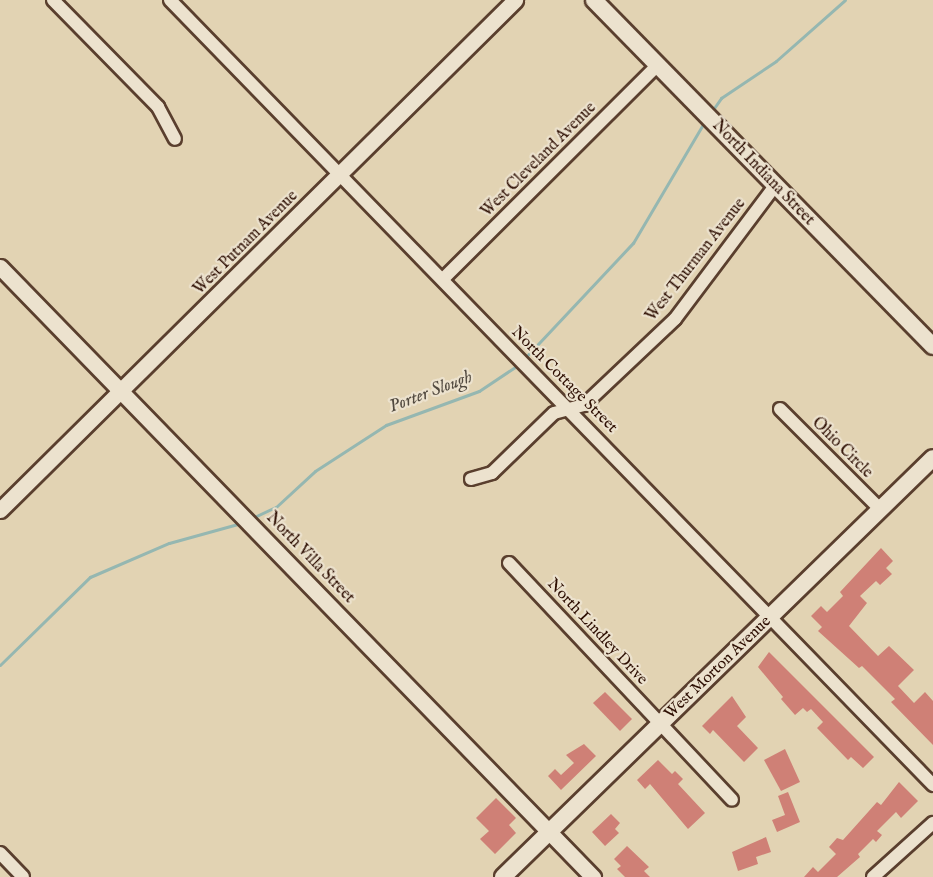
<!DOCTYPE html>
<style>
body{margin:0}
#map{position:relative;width:933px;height:877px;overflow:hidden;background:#e2d3b3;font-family:"IM FELL English",serif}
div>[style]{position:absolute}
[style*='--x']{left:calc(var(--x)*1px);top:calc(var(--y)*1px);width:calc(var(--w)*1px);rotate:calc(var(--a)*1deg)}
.stream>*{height:3px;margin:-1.5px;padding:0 1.5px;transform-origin:1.5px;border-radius:1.5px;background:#95b7b1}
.building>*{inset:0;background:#cf8076}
.roads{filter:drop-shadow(2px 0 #5a3f2e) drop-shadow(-2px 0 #5a3f2e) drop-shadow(0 2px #5a3f2e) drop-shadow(0 -2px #5a3f2e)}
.minor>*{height:12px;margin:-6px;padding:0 6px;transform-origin:6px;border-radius:6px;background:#ece2ce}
.tertiary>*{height:15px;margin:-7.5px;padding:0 7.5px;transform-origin:7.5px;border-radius:7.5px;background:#ece2ce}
.secondary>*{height:16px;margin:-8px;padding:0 8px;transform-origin:8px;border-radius:8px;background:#ece2ce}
span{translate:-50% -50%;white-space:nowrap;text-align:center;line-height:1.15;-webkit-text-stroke:4.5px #ece2ce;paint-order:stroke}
.street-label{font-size:16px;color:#2d0e02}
.water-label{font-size:18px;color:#51493f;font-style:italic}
</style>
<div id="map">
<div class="stream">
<div style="--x:712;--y:111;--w:16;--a:-55"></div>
<div style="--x:721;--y:98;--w:66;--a:-33.9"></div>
<div style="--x:776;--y:61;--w:92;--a:-41.5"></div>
<div style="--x:523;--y:360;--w:161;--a:-46.8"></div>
<div style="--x:633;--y:243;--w:142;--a:-59.5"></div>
<div style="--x:252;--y:518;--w:26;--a:-25"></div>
<div style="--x:276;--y:507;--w:53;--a:-42.7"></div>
<div style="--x:315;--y:471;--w:85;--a:-32.9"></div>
<div style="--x:386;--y:425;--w:99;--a:-20.1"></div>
<div style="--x:479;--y:391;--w:47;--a:-33.7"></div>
<div style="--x:0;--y:665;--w:126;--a:-44.4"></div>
<div style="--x:90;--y:577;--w:86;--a:-23.3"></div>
<div style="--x:169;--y:543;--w:75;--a:-15.5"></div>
</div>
<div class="building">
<div style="clip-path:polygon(881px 548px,893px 561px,886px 568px,892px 574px,880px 585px,876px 581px,860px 596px,867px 603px,849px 626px,878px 656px,889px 646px,914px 670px,898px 686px,914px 703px,925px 692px,933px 701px,933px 745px,891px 702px,895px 699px,862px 666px,859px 668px,818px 631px,822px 627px,811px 616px,821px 606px,827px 612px,843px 596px,840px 592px)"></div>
<div style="clip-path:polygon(769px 652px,874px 757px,863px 768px,851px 757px,848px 760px,817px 728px,823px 722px,811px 709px,807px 712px,803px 708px,795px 715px,781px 699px,783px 697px,758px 667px)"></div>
<div style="clip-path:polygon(605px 692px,632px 719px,620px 731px,593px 703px)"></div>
<div style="clip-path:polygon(732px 696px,746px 717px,737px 726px,758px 748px,744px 762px,713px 730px,710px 734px,702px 726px)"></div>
<div style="clip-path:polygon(584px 744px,596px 756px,561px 790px,548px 776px,555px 769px,561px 775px,574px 763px,566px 755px)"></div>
<div style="clip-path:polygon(785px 749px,800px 782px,781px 791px,764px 760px)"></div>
<div style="clip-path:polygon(658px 760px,672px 774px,675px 771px,683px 779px,678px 784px,705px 813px,688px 829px,650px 784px,645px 789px,637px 780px)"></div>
<div style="clip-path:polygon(899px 782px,918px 801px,901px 818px,896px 812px,877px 831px,882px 835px,876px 842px,873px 839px,858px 854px,860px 857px,837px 877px,804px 877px,813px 867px,818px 872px,836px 854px,829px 847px,837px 838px,843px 840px,877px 802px,881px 805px)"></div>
<div style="clip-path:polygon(788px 792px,800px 822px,777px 832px,772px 820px,785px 815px,778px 796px)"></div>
<div style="clip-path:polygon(496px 798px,516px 818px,509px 825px,516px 833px,495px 854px,480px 839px,489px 831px,476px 818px)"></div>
<div style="clip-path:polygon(611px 814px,620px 823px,615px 829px,619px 833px,605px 846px,592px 832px)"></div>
<div style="clip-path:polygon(766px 837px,771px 852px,756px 857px,758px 864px,738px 871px,732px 852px)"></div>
<div style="clip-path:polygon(627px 846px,649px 867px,644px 871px,650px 877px,625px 877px,617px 869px,621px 866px,614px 859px)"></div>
</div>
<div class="roads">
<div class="minor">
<div style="--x:53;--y:0;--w:150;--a:45.5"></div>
<div style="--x:158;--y:107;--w:36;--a:62"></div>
<div style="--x:170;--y:0;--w:1095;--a:45.81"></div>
<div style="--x:444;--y:278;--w:302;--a:-44.9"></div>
<div style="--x:780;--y:409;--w:143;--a:45"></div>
<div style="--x:471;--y:479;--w:22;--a:-16"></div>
<div style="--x:492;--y:473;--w:86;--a:-44.1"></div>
<div style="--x:554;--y:413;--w:31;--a:-15"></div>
<div style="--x:584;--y:405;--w:125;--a:-43.4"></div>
<div style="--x:675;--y:319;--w:166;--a:-53.1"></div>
<div style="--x:509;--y:563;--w:325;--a:46.7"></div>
<div style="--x:0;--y:853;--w:33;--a:46"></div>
<div style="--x:873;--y:877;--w:81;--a:-42"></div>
</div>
<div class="tertiary">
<div style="--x:0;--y:267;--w:851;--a:45.81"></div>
<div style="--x:0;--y:510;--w:725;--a:-44.72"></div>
</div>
<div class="secondary">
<div style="--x:594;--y:0;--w:484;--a:45.6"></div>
<div style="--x:503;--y:877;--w:600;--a:-44.26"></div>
</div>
</div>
<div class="street-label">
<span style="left:539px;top:160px;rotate:-45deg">West Cleveland Avenue</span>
<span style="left:763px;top:173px;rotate:46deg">North Indiana Street</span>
<span style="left:246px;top:243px;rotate:-45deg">West Putnam Avenue</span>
<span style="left:696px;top:260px;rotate:-52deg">West Thurman Avenue</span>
<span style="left:564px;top:380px;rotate:45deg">North Cottage Street</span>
<span style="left:842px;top:448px;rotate:45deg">Ohio Circle</span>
<span style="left:310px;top:558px;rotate:46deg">North Villa Street</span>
<span style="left:597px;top:632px;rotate:47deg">North Lindley Drive</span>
<span style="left:718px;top:668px;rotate:-44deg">West Morton Avenue</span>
</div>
<div class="water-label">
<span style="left:431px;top:393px;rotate:-21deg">Porter Slough</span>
</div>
</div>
